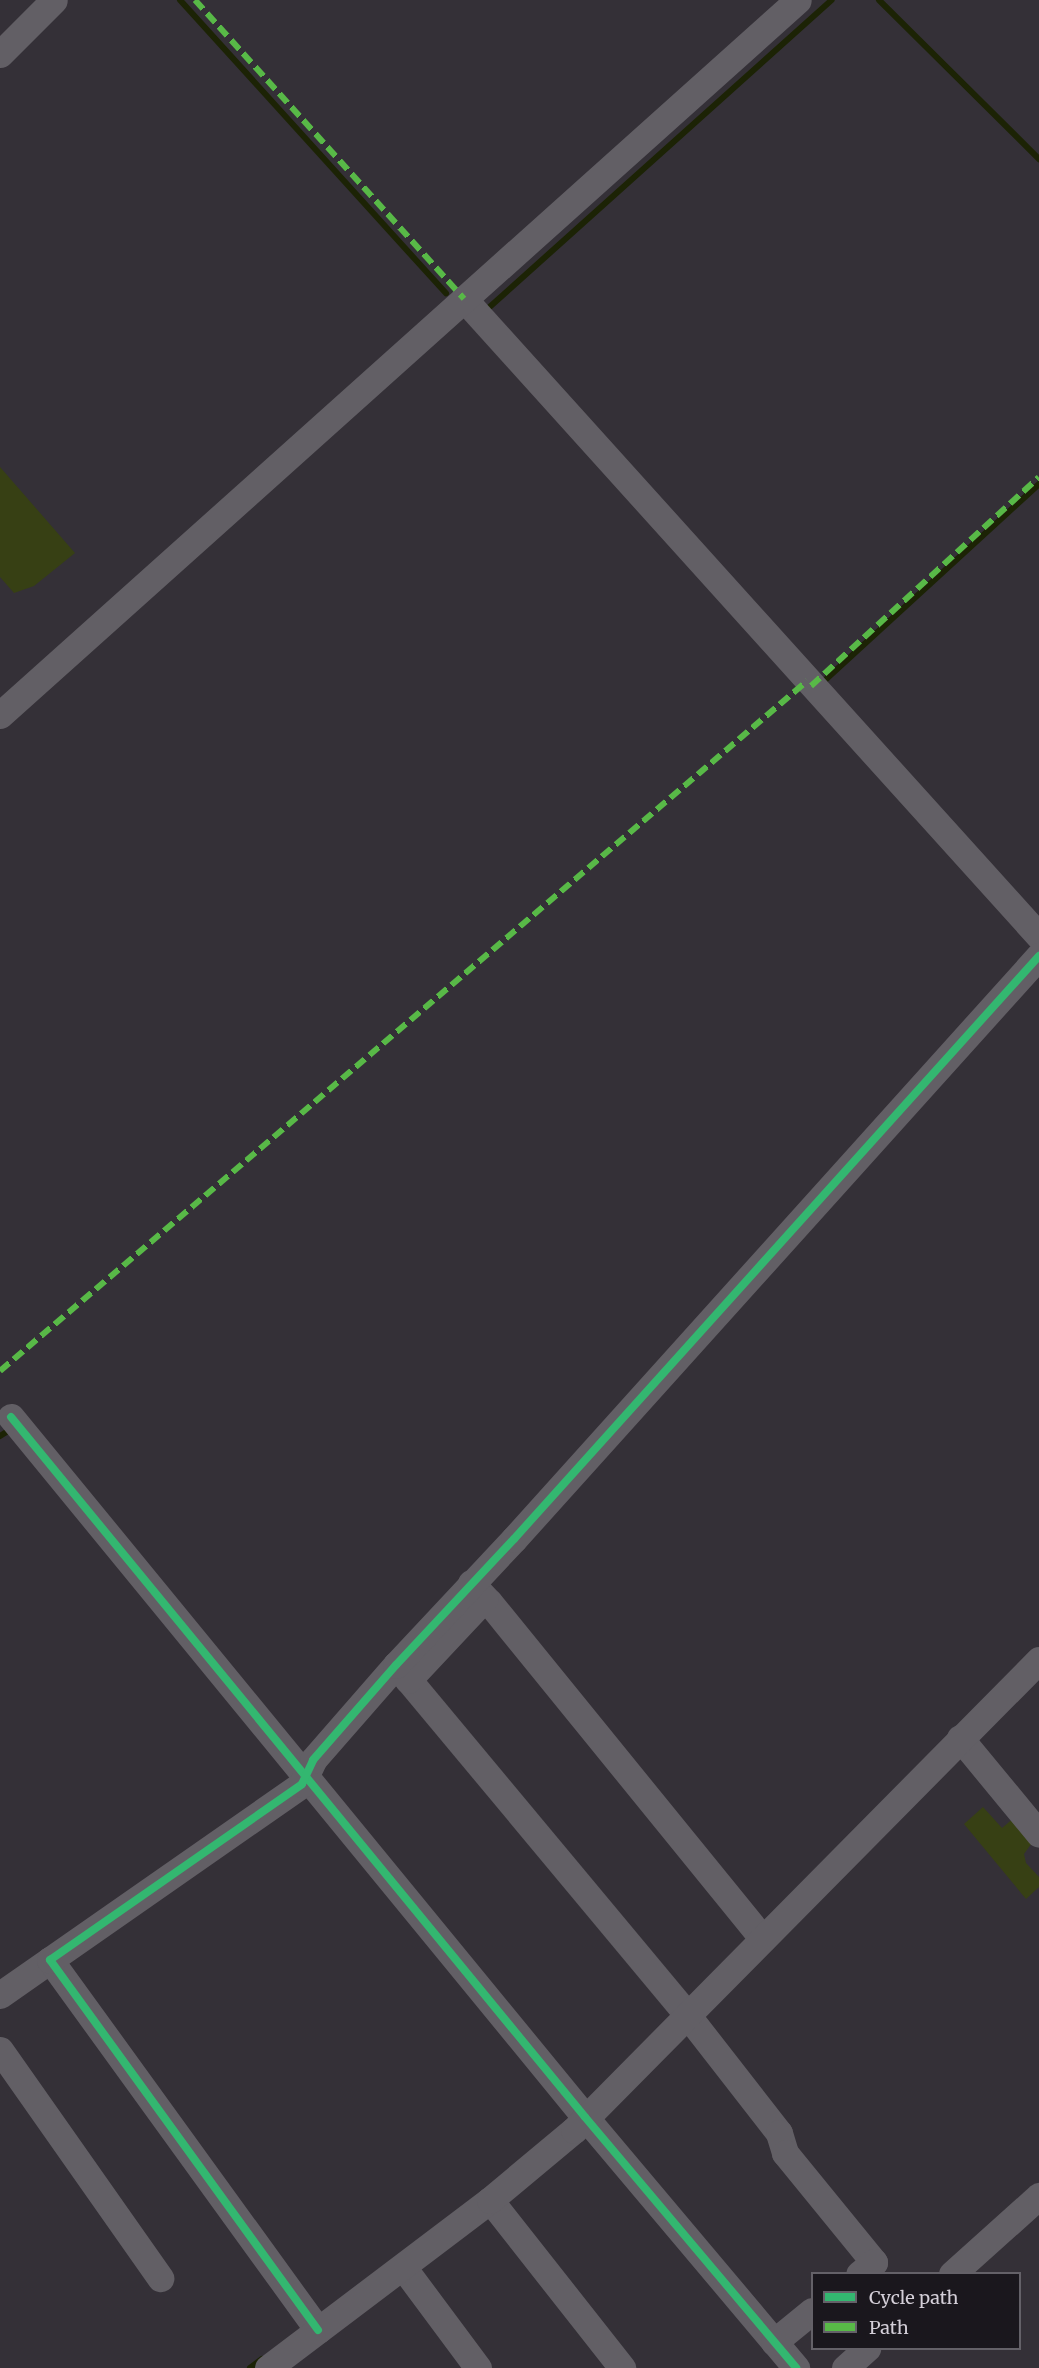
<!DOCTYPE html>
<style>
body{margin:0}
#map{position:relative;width:1039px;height:2368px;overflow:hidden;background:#343037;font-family:Merriweather,serif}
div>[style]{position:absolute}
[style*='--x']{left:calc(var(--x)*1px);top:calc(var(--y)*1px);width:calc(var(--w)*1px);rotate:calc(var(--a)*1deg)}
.green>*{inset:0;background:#374014}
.stream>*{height:6px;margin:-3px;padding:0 3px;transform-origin:3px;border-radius:3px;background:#1c2305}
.minor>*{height:27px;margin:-13.5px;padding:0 13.5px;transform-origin:13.5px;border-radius:13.5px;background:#625f65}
.quiet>*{height:6px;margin-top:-3px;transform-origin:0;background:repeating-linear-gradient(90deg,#58b947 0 12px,transparent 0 18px)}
.cycleway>*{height:8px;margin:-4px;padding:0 4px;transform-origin:4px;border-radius:4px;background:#33b770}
span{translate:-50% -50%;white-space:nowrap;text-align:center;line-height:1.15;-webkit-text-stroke:4.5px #1a171d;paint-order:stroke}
.legend{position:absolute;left:811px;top:2272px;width:210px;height:78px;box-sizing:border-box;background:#1a171d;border:2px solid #646168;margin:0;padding:8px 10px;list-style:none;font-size:18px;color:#d4cfd8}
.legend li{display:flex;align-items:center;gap:12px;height:30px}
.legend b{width:30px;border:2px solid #646168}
</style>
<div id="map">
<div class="green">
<div style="clip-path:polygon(0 467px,75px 553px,34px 586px,14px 593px,0 577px)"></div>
<div style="clip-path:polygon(983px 1807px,1002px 1828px,1015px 1817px,1034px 1840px,1024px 1854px,1026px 1863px,1039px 1877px,1039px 1887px,1026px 1899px,964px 1824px)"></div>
</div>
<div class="stream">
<div style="--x:180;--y:0;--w:396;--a:47.8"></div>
<div style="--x:879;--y:0;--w:226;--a:44.8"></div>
<div style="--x:484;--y:312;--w:467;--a:-41.9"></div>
<div style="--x:823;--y:682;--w:293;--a:-42.5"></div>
<div style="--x:0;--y:1436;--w:9;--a:-32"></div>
<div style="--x:250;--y:2368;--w:15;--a:-37"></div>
</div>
<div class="minor">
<div style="--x:0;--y:54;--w:76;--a:-45"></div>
<div style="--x:464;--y:299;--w:858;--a:47.93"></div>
<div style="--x:0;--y:715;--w:1071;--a:-41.86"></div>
<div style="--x:11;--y:1417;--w:905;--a:50.65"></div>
<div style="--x:585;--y:2117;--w:328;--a:49.9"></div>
<div style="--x:471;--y:1583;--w:26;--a:47"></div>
<div style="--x:489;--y:1602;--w:434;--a:50.9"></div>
<div style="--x:396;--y:1665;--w:457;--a:50.2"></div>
<div style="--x:688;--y:2016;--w:148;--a:52.1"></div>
<div style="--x:779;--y:2133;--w:21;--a:73"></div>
<div style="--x:785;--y:2153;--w:141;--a:50.8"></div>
<div style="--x:874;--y:2262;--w:19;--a:141"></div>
<div style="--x:408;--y:1680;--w:112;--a:-46.8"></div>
<div style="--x:960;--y:1738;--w:124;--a:50.5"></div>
<div style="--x:0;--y:1995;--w:61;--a:-35"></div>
<div style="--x:0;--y:2050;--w:279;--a:54.9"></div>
<div style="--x:490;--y:2200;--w:214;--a:51.8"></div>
<div style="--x:403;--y:2267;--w:126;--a:53.4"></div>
<div style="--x:952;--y:2274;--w:117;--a:-41.9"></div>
<div style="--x:318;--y:2330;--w:457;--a:-125.9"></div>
<div style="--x:50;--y:1960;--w:307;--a:-34.9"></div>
<div style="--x:302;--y:1784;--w:26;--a:-65"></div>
<div style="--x:313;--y:1760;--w:126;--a:-48.9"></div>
<div style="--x:396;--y:1665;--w:173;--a:-46.9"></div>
<div style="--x:514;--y:1539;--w:785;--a:-48"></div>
<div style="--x:774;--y:2342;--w:49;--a:-39.2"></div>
<div style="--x:268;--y:2368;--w:278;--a:-37.1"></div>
<div style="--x:490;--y:2200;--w:109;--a:-39.8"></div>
<div style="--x:574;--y:2130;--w:661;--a:-45.31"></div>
<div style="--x:845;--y:2368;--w:30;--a:-42"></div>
</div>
<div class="quiet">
<div style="--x:195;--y:0;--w:402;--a:48"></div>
<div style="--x:811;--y:686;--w:309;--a:-42.5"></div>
<div style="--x:0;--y:1371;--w:1062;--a:-40.53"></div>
</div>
<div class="cycleway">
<div style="--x:11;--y:1417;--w:905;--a:50.65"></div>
<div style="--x:585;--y:2117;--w:328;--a:49.9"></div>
<div style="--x:318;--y:2330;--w:457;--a:-125.9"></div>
<div style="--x:50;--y:1960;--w:307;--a:-34.9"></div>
<div style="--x:302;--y:1784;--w:26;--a:-65"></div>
<div style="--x:313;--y:1760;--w:126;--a:-48.9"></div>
<div style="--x:396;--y:1665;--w:173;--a:-46.9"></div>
<div style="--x:514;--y:1539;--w:785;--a:-48"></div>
</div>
<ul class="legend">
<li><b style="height:8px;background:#33b770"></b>Cycle path</li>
<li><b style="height:8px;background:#58b947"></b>Path</li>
</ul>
</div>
